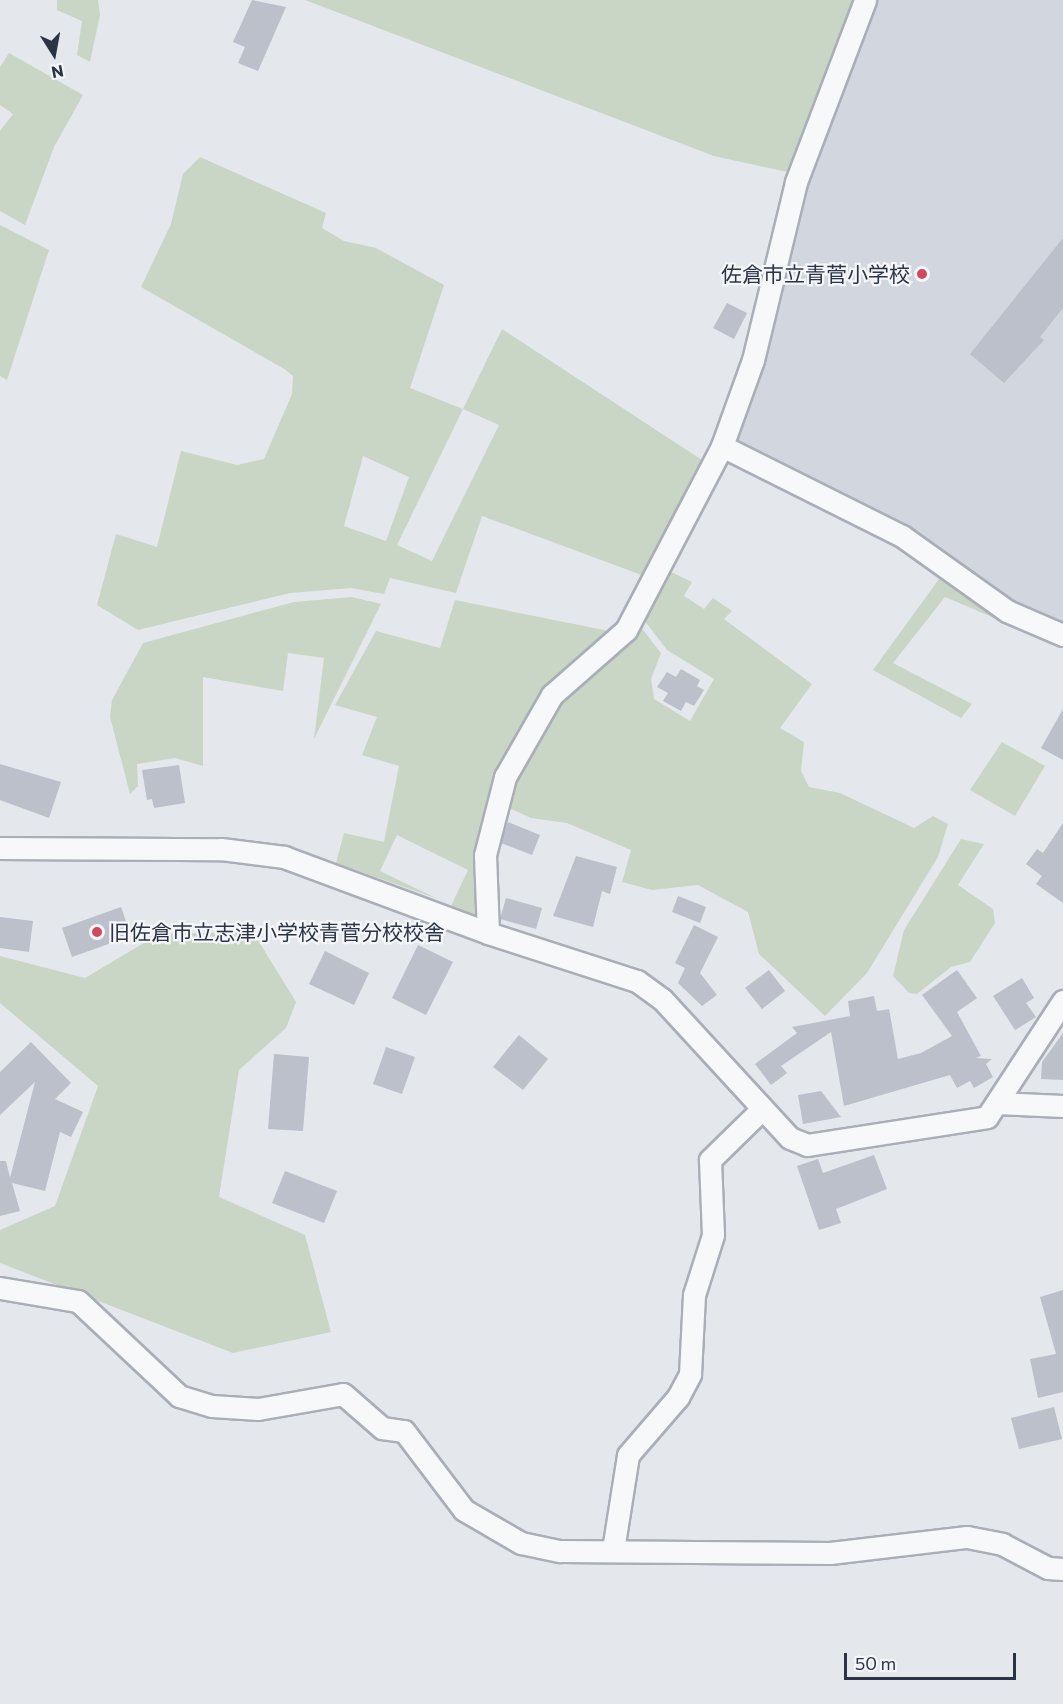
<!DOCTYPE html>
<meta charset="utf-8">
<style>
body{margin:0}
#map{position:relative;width:1063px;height:1704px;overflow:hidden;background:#e4e7ec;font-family:Commissioner,"Noto Sans JP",sans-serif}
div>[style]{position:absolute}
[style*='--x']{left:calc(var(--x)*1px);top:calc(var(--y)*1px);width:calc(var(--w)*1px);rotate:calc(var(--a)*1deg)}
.built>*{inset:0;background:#d2d6de}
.green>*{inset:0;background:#c9d6c5}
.building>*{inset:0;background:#bbc0ca}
.roads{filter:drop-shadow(2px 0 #a9aeb7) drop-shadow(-2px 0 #a9aeb7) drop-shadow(0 2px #a9aeb7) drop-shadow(0 -2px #a9aeb7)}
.minor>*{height:21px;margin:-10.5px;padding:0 10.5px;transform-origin:10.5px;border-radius:10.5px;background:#f7f8fa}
.dots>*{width:16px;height:16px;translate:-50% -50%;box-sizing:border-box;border:3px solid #f4f6f9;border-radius:50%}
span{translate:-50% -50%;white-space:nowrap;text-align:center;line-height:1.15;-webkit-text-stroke:4.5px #f4f6f9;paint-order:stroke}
.poi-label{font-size:21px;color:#2b3445}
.right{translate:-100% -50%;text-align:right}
.left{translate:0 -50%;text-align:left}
.north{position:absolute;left:24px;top:24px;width:60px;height:60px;-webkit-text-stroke:4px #f4f6f9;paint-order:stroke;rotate:169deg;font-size:16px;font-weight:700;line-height:24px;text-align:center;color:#2b3445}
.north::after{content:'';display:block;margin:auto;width:21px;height:27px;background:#2b3445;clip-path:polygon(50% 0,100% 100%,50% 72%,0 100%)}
.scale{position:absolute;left:844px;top:1653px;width:172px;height:27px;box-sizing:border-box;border:3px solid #2b3445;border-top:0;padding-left:8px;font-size:18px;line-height:21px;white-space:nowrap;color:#2b3445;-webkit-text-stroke:4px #f4f6f9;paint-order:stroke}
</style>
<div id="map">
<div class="built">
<div style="clip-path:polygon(870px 0,1063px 0,1063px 628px,1009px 604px,733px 446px,803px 185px,863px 36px)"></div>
</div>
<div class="green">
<div style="clip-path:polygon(57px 0,98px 0,100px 15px,90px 62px,77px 55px,82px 21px,57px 10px)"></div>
<div style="clip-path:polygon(305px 0,856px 0,792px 173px,714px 156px)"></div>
<div style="clip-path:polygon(9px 53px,83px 95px,54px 147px,25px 225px,0 211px,0 131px,13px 114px,0 105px,0 67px)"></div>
<div style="clip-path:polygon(evenodd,200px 157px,326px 213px,322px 228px,344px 241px,376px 248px,444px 285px,410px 388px,463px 409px,502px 329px,705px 462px,647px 577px,482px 516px,456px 593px,390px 578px,384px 594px,351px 588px,290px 593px,138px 630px,97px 605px,116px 534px,157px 547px,181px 451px,237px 465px,264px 459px,292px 394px,293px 376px,286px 370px,141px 287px,171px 224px,183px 174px,200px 157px,463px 409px,499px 425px,432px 561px,397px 545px,463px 409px,200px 157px,363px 456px,409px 477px,386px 541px,344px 526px,363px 456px)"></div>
<div style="clip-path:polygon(0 225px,49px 250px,7px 380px,0 376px)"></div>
<div style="clip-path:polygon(667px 570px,692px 582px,684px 596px,704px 609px,713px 598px,732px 611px,724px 619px,812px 684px,780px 728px,804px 742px,801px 771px,809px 787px,840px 793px,914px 828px,933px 816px,948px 824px,938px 857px,867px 973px,825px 1016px,759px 954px,748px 912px,698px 885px,652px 890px,622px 882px,631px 850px,567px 823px,531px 818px,505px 806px,512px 777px,542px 715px,636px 621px,661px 653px,651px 679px,654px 699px,690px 721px,714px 679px,667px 650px,641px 616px)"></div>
<div style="clip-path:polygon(939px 579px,999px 620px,945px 597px,893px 663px,972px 704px,961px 718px,873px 670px)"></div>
<div style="clip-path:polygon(352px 597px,381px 604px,314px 739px,324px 658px,288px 653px,283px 691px,203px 677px,203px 766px,175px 758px,137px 764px,138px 786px,130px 794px,110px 717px,112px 700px,143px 643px,294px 602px)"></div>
<div style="clip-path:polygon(455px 600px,614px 632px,525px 725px,477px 920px,451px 906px,468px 870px,397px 835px,380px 871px,438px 899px,336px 863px,344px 833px,384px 842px,399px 766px,362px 755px,377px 717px,335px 705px,376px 631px,440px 648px)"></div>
<div style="clip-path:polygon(1002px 742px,1045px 766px,1015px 816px,970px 790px)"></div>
<div style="clip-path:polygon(961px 839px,984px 844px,958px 885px,993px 909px,995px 923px,970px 962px,951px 967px,917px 994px,909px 993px,893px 976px,904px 930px)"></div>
<div style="clip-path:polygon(253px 932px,296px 1002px,286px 1028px,239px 1070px,219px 1197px,305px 1235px,331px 1332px,233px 1353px,0 1263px,0 1230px,55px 1206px,98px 1086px,0 1003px,0 956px,85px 978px,159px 934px)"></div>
</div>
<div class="building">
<div style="clip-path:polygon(252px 0,286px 7px,258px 71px,238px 63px,245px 47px,233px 42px)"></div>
<div style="clip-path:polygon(1063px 238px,1063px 308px,1040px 337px,1044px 340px,1004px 383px,970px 354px)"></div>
<div style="clip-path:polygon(727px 303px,747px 313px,734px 339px,713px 328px)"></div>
<div style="clip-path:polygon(681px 669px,700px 680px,697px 686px,704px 690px,694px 706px,686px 702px,681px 711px,663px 701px,668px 693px,657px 687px,667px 672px,676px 677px)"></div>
<div style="clip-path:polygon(1063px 709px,1063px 760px,1041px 748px)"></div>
<div style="clip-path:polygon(0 764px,61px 782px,49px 818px,0 800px)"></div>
<div style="clip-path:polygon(179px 765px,185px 803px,154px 808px,152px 799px,147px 800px,142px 770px)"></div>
<div style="clip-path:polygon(508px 822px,540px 835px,532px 855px,501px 843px)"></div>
<div style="clip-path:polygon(1063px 823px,1063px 903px,1036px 884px,1042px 876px,1026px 864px,1037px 849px,1043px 853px)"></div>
<div style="clip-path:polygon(576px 856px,617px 867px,610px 894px,602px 891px,593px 927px,553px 916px)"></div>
<div style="clip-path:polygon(678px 896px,706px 907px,700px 923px,672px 912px)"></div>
<div style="clip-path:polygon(506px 898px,542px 908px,536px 929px,500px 919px)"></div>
<div style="clip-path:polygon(121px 907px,131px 936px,72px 957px,62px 928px)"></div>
<div style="clip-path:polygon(0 917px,33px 921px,29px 952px,0 948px)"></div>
<div style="clip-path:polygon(694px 925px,718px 937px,700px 973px,717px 995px,702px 1006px,678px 983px,685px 968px,675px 963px)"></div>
<div style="clip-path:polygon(418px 945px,453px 962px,426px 1015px,392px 998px)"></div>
<div style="clip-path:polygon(325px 951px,369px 973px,354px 1005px,309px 984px)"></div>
<div style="clip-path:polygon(769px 970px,785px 991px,762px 1009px,745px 988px)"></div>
<div style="clip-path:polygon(957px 970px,977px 998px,957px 1012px,981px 1056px,976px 1058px,992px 1059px,986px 1064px,993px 1077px,974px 1088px,970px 1081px,957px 1088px,950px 1075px,844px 1106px,831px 1032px,781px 1066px,787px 1073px,771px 1085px,755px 1064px,797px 1033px,792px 1027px,850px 1016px,848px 1001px,874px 996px,877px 1011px,889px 1009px,898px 1059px,921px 1053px,952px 1036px,922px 995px)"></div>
<div style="clip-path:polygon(1022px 978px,1034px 998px,1026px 1003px,1036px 1017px,1015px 1030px,993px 996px)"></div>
<div style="clip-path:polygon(1063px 1033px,1063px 1080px,1041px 1079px,1042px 1062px)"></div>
<div style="clip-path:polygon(519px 1035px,548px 1059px,523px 1090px,493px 1067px)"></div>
<div style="clip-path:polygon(31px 1042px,71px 1083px,55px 1099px,83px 1112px,71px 1137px,60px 1132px,45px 1191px,12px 1183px,20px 1211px,0 1216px,0 1161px,6px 1161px,10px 1178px,35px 1082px,0 1115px,0 1072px)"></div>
<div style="clip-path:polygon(386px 1047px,415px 1057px,402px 1094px,373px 1084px)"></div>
<div style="clip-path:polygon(274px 1054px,309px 1057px,303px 1131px,268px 1129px)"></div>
<div style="clip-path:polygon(821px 1091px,841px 1117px,803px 1124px,798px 1095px)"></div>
<div style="clip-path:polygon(874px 1155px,887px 1189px,836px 1209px,841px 1223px,819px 1230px,797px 1166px,818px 1159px,823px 1173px)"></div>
<div style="clip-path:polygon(285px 1171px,337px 1191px,324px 1223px,272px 1203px)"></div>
<div style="clip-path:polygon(1063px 1290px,1063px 1392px,1038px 1398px,1030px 1359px,1056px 1354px,1040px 1297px)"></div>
<div style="clip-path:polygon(1054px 1407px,1062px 1439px,1019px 1449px,1011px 1418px)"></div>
</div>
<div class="roads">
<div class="minor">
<div style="--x:722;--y:446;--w:201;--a:26.6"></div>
<div style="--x:902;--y:536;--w:129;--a:35.5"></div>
<div style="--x:1007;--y:611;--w:61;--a:23.2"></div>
<div style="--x:0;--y:848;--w:221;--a:0.3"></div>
<div style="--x:221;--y:849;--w:64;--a:7.2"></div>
<div style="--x:284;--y:857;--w:218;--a:20.4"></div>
<div style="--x:488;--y:933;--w:157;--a:17.9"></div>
<div style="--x:637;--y:981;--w:31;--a:36"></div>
<div style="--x:662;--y:999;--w:189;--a:47.4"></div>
<div style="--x:790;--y:1138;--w:18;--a:22"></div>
<div style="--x:807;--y:1145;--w:182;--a:-8.8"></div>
<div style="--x:987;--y:1117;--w:139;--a:-56.8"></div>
<div style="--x:488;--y:933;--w:78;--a:-92.2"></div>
<div style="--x:485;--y:855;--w:81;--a:-75.6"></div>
<div style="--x:505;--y:777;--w:95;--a:-60.2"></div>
<div style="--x:552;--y:695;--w:98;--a:-41.3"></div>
<div style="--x:626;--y:630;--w:208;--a:-62.4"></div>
<div style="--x:722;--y:446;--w:91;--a:-70.2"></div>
<div style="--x:753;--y:360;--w:183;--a:-76.4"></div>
<div style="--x:796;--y:182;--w:195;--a:-69.2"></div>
<div style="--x:997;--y:1103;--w:66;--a:2.6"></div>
<div style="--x:0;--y:1288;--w:79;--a:9.5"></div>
<div style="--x:78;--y:1301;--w:139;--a:43.2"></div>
<div style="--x:179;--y:1396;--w:34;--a:17"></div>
<div style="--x:212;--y:1406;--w:46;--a:3.7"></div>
<div style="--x:258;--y:1409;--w:86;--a:-10"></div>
<div style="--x:343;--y:1394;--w:52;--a:41.1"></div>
<div style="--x:382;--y:1428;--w:22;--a:8"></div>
<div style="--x:404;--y:1431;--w:99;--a:52.8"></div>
<div style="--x:464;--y:1510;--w:66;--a:30.1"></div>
<div style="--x:521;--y:1543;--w:40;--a:12"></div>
<div style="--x:560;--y:1551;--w:270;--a:0.4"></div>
<div style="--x:830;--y:1553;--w:138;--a:-6.7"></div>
<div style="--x:967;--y:1537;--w:36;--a:11"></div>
<div style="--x:1002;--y:1544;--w:52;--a:27.6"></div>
<div style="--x:1048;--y:1568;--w:15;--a:4"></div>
<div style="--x:613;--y:1550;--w:96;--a:-81"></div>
<div style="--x:628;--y:1455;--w:77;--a:-49.2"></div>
<div style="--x:678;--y:1397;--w:26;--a:-62"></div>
<div style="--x:690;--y:1374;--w:79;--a:-87.1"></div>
<div style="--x:694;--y:1295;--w:63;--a:-72.4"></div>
<div style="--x:713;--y:1235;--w:75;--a:-92.3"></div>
<div style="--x:710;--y:1160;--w:73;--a:-44.4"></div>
</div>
</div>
<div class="dots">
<div style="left:922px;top:274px;background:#d1495b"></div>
<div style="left:97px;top:932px;background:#d1495b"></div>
</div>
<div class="poi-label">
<span class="right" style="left:910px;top:274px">佐倉市立青菅小学校</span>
<span class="left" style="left:109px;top:932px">旧佐倉市立志津小学校青菅分校校舎</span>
</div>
<div class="north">N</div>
<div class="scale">50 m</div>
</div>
